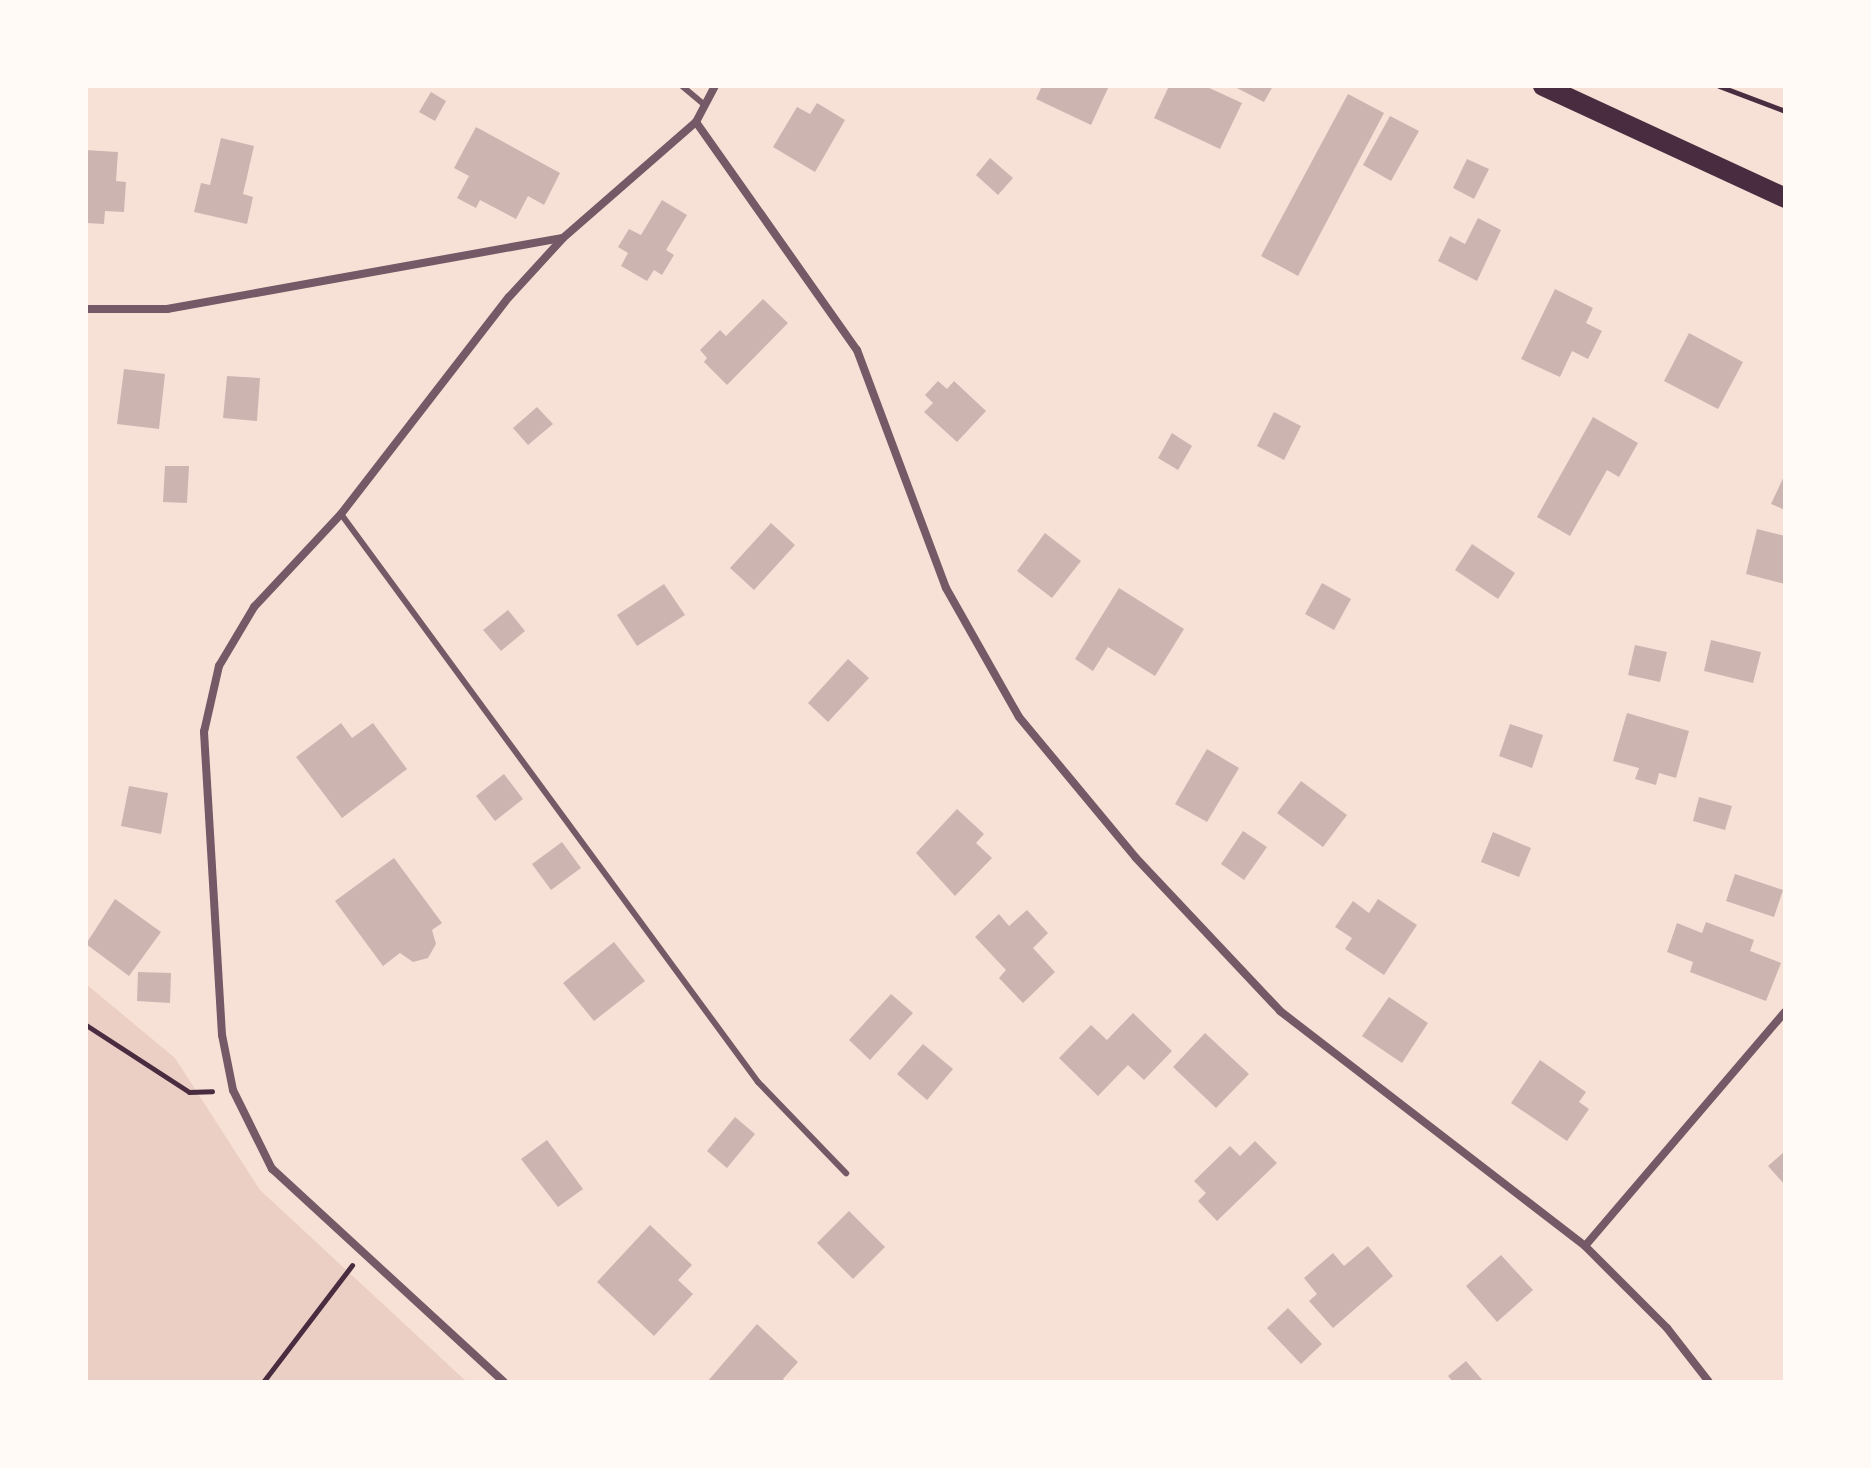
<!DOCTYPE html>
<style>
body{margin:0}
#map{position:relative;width:1871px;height:1468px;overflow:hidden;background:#f7e1d7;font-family:Roboto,sans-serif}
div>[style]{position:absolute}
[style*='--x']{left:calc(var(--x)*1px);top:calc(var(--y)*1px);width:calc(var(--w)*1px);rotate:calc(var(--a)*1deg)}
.green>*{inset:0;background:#ebcfc5}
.building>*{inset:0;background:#ccb4b1}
.path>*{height:5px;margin:-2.5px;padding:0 2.5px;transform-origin:2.5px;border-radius:2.5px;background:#4a2c40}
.service>*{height:6px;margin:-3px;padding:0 3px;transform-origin:3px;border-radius:3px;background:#755966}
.minor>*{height:8px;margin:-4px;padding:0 4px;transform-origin:4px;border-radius:4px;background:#755966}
.primary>*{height:20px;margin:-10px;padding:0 10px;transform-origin:10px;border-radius:10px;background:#4a2c40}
span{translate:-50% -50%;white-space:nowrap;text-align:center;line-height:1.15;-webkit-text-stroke:6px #fffaf5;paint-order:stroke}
.frame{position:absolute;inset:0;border:88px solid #fffaf5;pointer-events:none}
</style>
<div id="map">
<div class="green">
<div style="clip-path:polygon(86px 984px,175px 1058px,260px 1190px,467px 1382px,86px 1382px)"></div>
</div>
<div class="building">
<div style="clip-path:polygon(1042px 86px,1109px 86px,1091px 125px,1036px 99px)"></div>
<div style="clip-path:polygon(1169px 86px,1205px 86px,1242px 103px,1220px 149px,1154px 118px)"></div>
<div style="clip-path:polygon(1233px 86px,1273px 86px,1264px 102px)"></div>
<div style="clip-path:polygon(431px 92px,446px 101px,435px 121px,419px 112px)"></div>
<div style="clip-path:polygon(1348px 94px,1384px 113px,1298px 276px,1261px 256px)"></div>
<div style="clip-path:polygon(817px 103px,845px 120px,815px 172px,773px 147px,797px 107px,810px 114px)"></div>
<div style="clip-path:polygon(1390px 116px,1419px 131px,1391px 181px,1363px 165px)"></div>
<div style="clip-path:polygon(476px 127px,560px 173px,544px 205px,528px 196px,516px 219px,480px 200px,476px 208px,457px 198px,469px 176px,454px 168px)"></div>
<div style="clip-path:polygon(221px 138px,254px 146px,243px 194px,253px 197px,247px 224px,194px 212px,201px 183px,210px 185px)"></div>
<div style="clip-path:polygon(86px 150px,118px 152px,116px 181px,126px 182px,124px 212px,105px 211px,104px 224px,86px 223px)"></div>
<div style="clip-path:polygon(990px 158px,1013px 178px,998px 195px,976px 175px)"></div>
<div style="clip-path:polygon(1467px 159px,1489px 169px,1474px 199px,1453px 188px)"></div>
<div style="clip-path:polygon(662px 200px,687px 215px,666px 250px,674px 255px,662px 275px,654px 270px,647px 281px,621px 266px,628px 253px,618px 247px,629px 229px,641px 235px)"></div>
<div style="clip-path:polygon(1478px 218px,1501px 230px,1477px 281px,1438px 261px,1450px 236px,1465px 244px)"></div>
<div style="clip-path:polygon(1555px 289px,1593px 308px,1586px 323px,1602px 331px,1588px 359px,1572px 351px,1560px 377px,1521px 359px)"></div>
<div style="clip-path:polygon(763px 299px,788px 323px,727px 385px,704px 362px,707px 358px,700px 350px,720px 330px,726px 336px)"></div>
<div style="clip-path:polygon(1689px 333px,1743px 362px,1718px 409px,1664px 381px)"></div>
<div style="clip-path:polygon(124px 369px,165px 374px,159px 429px,117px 424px)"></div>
<div style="clip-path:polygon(227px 376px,260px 378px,257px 421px,223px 418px)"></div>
<div style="clip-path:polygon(938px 381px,947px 389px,954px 381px,986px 411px,957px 442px,924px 412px,933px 403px,925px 395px)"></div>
<div style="clip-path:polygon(537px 407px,553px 424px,528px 445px,513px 428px)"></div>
<div style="clip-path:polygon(1274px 412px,1301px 426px,1284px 460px,1257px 446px)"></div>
<div style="clip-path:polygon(1593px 417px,1638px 443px,1619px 477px,1607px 470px,1570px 536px,1537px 517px)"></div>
<div style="clip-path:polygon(1172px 433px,1192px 446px,1178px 470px,1158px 458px)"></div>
<div style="clip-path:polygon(165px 466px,189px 466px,187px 503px,163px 502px)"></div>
<div style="clip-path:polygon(1785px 474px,1785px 510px,1771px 504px)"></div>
<div style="clip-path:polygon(771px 523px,795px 545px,754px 590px,730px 568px)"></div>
<div style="clip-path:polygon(1757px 529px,1785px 536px,1785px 584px,1746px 574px)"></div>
<div style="clip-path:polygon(1045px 533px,1081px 561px,1052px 598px,1017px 571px)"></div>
<div style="clip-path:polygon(1472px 544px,1515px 573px,1498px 599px,1455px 570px)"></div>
<div style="clip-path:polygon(1322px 583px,1351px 599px,1334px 630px,1305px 614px)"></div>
<div style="clip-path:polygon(664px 584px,685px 615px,637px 646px,617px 615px)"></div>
<div style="clip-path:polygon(1119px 588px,1184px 629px,1155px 676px,1108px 647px,1093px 671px,1075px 659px)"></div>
<div style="clip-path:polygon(508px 610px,525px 631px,501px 651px,483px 630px)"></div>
<div style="clip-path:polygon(1711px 640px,1761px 652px,1753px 683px,1704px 671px)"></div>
<div style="clip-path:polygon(1635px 645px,1667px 652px,1660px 682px,1628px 675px)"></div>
<div style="clip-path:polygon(848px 659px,869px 678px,828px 722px,808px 703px)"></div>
<div style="clip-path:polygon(1627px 713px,1689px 731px,1676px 778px,1659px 773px,1656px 785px,1635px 779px,1639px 768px,1613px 761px)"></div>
<div style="clip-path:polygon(341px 723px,352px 738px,373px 723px,407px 769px,342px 818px,296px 757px)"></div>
<div style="clip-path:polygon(1510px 724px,1543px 735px,1532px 768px,1499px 756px)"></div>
<div style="clip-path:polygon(1207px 749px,1239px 768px,1207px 822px,1175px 804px)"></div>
<div style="clip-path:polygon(504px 774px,523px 799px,495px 821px,476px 796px)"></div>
<div style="clip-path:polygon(1301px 781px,1347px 815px,1323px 847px,1277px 813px)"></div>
<div style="clip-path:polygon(129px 786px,168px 793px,161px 834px,121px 826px)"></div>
<div style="clip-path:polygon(1699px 797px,1732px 806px,1725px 830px,1693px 821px)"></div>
<div style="clip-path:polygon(957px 809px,984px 834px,976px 843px,992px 858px,955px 896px,916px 853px)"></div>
<div style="clip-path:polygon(1243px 831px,1267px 847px,1244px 880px,1221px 864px)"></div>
<div style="clip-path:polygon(1493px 832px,1531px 848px,1519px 877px,1481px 862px)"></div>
<div style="clip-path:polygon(562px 842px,581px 868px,551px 890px,532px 864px)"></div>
<div style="clip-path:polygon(394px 858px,442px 923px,432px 930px,436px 944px,428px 958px,413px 962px,400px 953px,383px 966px,335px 901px)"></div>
<div style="clip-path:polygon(1735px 874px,1783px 890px,1774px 917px,1726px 901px)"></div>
<div style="clip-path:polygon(115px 899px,161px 932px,129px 976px,86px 944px)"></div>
<div style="clip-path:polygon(1378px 899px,1417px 925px,1384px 975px,1345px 949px,1352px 938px,1335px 927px,1353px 901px,1369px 913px)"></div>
<div style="clip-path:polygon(1027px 910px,1048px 933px,1033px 948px,1055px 972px,1023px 1003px,999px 978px,1006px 970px,975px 937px,999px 914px,1009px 926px)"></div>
<div style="clip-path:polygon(1706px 922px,1754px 940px,1750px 951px,1781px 963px,1766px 1001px,1690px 972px,1693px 962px,1667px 952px,1677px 923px,1702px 933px)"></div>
<div style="clip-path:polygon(614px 942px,645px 981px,594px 1021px,563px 983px)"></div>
<div style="clip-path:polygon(138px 972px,171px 973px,170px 1003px,137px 1001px)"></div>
<div style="clip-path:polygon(891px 994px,913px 1013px,870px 1060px,849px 1040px)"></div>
<div style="clip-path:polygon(1389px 997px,1428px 1023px,1402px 1063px,1362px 1036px)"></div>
<div style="clip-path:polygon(1133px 1013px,1172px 1051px,1144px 1080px,1128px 1065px,1098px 1096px,1059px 1058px,1091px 1025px,1107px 1040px)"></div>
<div style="clip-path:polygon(1205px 1033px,1249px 1074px,1216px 1108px,1173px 1067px)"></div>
<div style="clip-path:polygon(923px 1044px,953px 1069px,927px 1100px,897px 1074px)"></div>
<div style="clip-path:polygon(1540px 1060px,1586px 1092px,1579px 1102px,1589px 1109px,1567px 1141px,1511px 1103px)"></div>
<div style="clip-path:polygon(735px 1117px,755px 1134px,727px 1168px,707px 1151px)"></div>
<div style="clip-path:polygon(547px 1140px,583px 1189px,558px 1207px,521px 1159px)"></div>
<div style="clip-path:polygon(1255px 1141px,1277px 1163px,1217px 1221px,1198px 1201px,1206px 1193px,1194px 1181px,1230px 1146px,1240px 1156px)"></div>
<div style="clip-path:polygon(1785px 1151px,1785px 1185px,1768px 1166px)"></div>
<div style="clip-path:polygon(849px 1211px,885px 1247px,853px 1279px,817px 1243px)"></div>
<div style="clip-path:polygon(650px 1225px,692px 1265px,678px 1280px,693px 1294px,654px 1336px,597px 1282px)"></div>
<div style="clip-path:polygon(1368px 1246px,1393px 1276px,1333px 1328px,1309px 1301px,1317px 1294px,1304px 1278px,1333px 1253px,1344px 1266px)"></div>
<div style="clip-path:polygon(1501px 1255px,1533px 1290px,1497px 1322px,1466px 1286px)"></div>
<div style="clip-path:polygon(1288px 1308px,1322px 1344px,1301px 1364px,1267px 1328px)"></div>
<div style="clip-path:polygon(757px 1324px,798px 1362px,783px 1379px,786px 1382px,707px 1382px)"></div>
<div style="clip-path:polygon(1466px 1361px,1484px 1382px,1453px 1382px,1448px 1376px)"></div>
</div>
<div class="path">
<div style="--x:1719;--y:86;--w:71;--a:20.7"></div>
<div style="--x:86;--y:1025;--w:123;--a:33"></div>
<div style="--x:189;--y:1092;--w:23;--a:-2"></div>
<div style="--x:263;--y:1382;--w:147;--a:-52.7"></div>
</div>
<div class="service">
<div style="--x:682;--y:86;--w:30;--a:40"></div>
<div style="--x:341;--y:514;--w:705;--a:53.72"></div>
<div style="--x:758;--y:1082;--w:127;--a:46"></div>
</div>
<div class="minor">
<div style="--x:696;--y:122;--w:279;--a:54.8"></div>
<div style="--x:857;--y:350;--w:254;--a:69.5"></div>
<div style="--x:946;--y:588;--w:148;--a:60.5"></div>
<div style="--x:1019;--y:717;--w:183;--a:50.3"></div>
<div style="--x:1136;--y:858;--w:210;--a:46.7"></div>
<div style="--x:1280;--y:1011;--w:385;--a:37.6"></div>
<div style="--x:1585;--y:1246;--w:116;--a:45"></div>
<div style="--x:1667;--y:1328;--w:68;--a:52.1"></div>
<div style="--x:86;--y:309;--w:81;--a:0"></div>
<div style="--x:167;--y:309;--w:402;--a:-10.2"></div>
<div style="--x:563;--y:238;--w:176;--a:-41.1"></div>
<div style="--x:696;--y:122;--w:41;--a:-62.2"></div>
<div style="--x:1585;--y:1246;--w:308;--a:-49.5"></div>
<div style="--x:504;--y:1382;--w:315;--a:-137.4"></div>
<div style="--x:272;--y:1169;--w:88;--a:-116.3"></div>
<div style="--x:233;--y:1090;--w:56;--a:-101.3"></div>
<div style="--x:222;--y:1035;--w:304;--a:-93.4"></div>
<div style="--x:204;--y:732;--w:68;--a:-77.2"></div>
<div style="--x:219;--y:666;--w:69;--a:-59.3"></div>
<div style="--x:254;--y:607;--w:127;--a:-46.9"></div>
<div style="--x:341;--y:514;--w:274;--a:-52.3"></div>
<div style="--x:509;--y:297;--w:80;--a:-47.5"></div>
</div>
<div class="primary">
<div style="--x:1543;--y:86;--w:267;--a:24.8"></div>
</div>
<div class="frame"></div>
</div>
